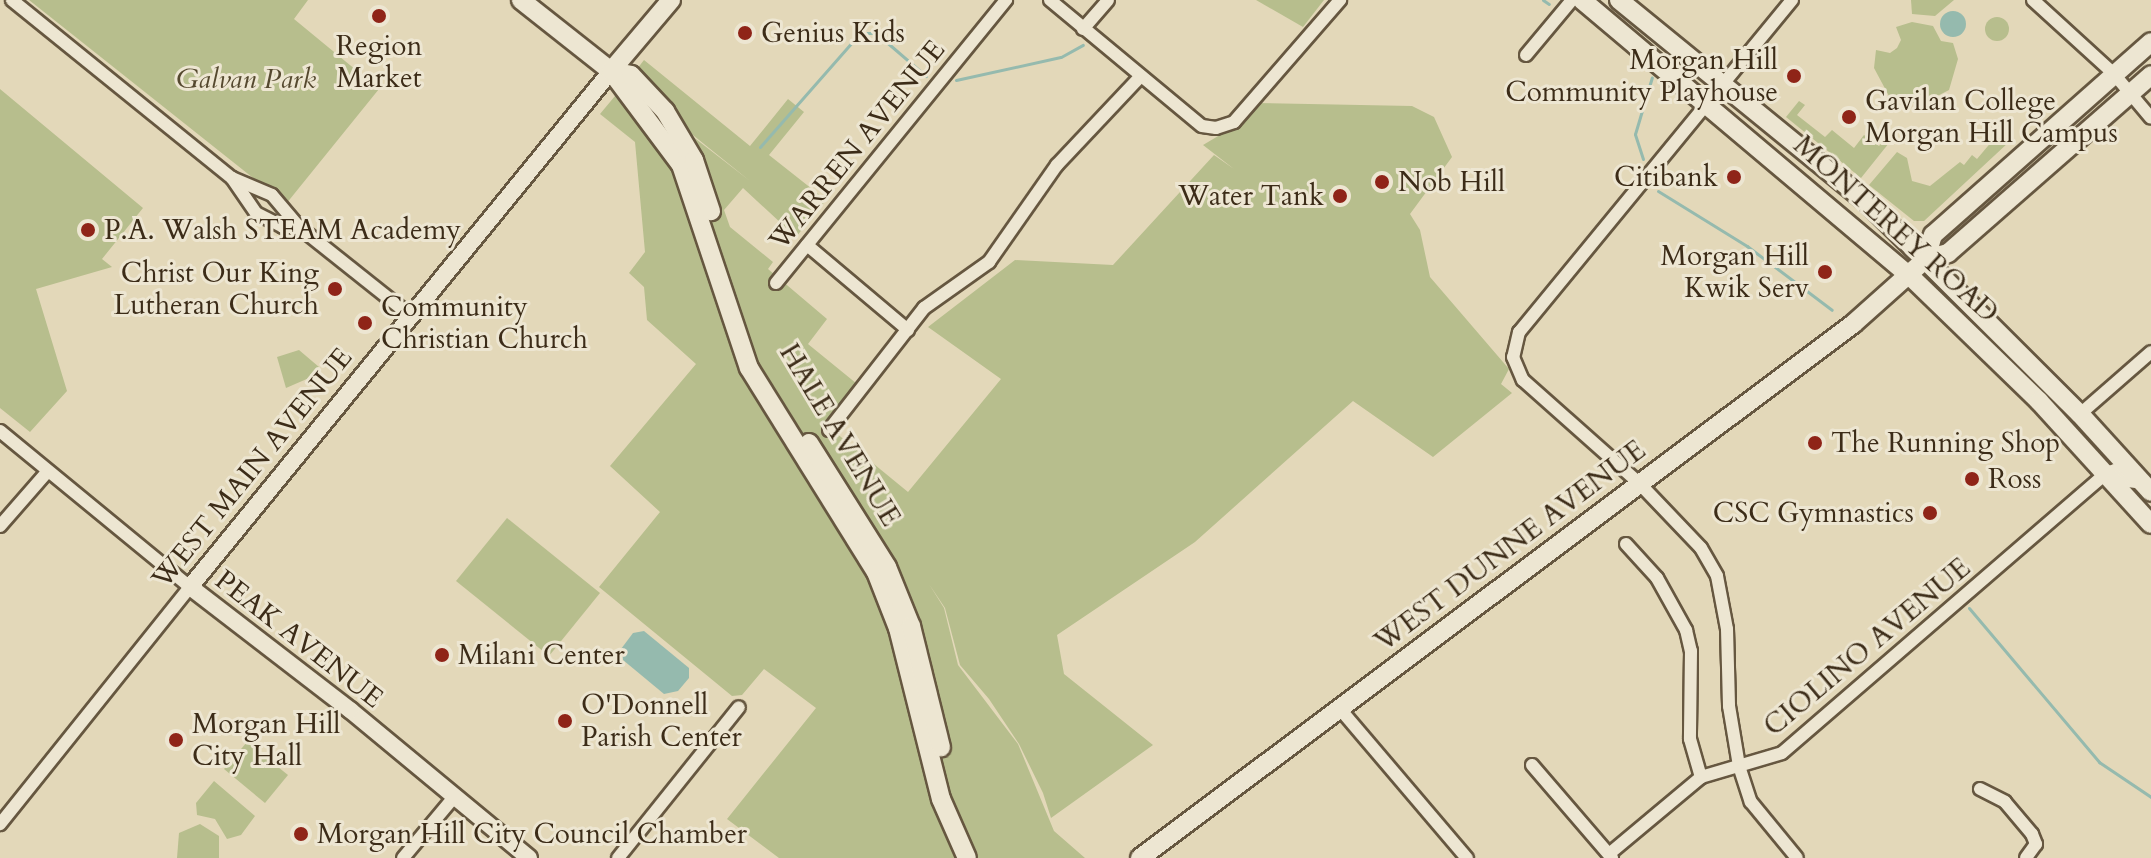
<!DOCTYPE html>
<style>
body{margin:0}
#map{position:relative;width:2151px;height:858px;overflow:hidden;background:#e3d8b9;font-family:Cardo,serif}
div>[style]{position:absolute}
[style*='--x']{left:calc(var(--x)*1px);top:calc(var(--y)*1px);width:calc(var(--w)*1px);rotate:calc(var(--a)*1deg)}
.green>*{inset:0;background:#b7be8d}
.round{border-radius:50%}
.water>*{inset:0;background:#95baae}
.stream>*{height:3px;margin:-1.5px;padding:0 1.5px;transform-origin:1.5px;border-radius:1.5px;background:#95baae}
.roads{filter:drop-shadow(2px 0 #665740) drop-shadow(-2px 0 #665740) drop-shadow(0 2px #665740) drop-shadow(0 -2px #665740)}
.minor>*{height:12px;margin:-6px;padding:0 6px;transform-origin:6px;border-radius:6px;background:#ede6d2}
.tertiary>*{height:16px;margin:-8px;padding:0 8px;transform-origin:8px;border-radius:8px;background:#ede6d2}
.secondary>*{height:18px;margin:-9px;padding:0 9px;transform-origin:9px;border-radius:9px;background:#ede6d2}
.dots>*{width:22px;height:22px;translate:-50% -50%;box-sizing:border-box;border:4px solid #ede6d2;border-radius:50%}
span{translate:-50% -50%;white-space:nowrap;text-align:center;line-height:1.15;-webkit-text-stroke:6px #ede6d2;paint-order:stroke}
.poi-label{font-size:28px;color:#3c2c18}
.left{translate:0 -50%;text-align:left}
.right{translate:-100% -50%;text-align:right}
.park-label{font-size:28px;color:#55492f;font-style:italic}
.street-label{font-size:28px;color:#3c2c18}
</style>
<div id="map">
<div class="green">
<div style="clip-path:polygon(29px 0,308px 0,294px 19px,379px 89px,286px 204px)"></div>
<div style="clip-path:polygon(1256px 0,1324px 0,1303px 27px)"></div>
<div style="clip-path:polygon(1911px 0,1954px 0,1935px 16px,1912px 14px)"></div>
<div class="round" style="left:1985px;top:17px;width:24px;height:24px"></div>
<div style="clip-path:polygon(1912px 22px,1933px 26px,1941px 41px,1953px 43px,1958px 59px,1949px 90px,1920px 105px,1889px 96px,1874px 68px,1876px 50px,1890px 53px,1897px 48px,1901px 40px,1896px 27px)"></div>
<div style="clip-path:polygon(644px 60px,750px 146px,788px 99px,804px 112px,769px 155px,826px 200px,796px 237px,743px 188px,724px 210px,730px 227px,773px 262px,768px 269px,827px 319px,808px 344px,862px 388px,830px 428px,908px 492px,1001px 379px,928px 327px,1015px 260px,1113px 265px,1214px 155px,1234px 169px,1203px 145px,1230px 129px,1256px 103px,1412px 106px,1434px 117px,1452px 157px,1410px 214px,1420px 230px,1430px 277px,1509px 369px,1501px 384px,1512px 393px,1433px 457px,1353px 401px,1195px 542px,1057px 635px,1064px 674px,1153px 745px,1051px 818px,1043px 793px,1019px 744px,989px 699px,960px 665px,945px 608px,929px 584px,944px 608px,958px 665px,1018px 744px,1054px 831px,1085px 858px,779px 858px,727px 819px,816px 708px,764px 669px,742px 695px,732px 696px,599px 587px,660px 512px,610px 466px,696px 364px,647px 320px,644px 287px,629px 273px,645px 252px,635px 142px,600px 114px,625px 84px,750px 181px,627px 82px)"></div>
<div style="clip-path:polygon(0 89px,143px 208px,102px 259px,112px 267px,36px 289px,67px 391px,30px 432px,0 408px)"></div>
<div style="clip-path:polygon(1799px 101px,1805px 105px,1797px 115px,1825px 137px,1832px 130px,1854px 148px,1864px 135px,1879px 146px,1884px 140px,1889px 143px,1861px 178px,1786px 117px)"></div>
<div style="clip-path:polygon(1998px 134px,2009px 142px,1924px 221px,1914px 221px,1869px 185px,1897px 152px,1907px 158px,1912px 181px,1930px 186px,1960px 162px,1964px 165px,1972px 155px,1977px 159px)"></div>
<div style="clip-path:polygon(299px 350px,319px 367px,309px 378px,286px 388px,277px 357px)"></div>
<div style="clip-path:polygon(507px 518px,600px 593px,549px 656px,456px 581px)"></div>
<div style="clip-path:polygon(247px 742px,288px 775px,265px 803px,224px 769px)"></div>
<div style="clip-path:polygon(214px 781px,255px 816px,241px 835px,227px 839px,215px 819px,197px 815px,196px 803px)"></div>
<div style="clip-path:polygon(200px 824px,219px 836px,219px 858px,177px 858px,179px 833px)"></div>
</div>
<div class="water">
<div class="round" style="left:1940px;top:11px;width:26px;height:26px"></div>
<div style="clip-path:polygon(644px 631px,689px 668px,689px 678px,678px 691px,664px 694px,623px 660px,621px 649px,633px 633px)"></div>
</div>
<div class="stream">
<div style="--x:1543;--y:0;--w:7;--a:34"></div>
<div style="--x:956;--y:80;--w:107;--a:-12.4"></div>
<div style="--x:1061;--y:57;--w:25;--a:-29"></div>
<div style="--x:760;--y:147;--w:152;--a:-48.7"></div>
<div style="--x:860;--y:33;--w:16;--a:0"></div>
<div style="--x:876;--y:33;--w:66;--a:40.7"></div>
<div style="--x:1643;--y:159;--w:26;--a:-108"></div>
<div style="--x:1635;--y:134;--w:59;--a:-73.4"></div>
<div style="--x:1658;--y:191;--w:105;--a:31.7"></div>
<div style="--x:1747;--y:246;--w:106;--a:37"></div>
<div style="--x:1969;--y:608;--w:202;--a:49.8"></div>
<div style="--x:2099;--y:762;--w:63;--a:33.9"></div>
</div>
<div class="roads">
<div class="minor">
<div style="--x:12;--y:0;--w:283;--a:39"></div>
<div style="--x:232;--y:178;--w:42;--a:55.6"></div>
<div style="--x:256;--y:213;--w:30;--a:27"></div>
<div style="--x:283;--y:227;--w:16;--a:0"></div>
<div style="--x:1050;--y:0;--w:197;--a:39.7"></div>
<div style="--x:1202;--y:126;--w:14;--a:8"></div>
<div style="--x:1216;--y:128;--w:19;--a:-18"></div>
<div style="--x:1234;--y:122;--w:162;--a:-49"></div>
<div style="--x:1792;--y:0;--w:430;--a:129.4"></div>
<div style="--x:1519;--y:332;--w:26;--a:103"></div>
<div style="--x:1513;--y:357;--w:25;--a:67"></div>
<div style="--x:1523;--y:380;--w:157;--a:41.6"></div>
<div style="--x:1640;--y:484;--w:88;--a:46.4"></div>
<div style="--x:1701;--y:548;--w:32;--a:60"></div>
<div style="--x:1717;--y:576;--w:54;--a:79.3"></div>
<div style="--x:1727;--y:629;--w:77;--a:88.5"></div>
<div style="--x:1729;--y:706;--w:61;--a:80.5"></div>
<div style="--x:1739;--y:766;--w:38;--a:72"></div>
<div style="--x:1751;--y:802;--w:72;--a:50.6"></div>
<div style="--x:2033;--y:0;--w:110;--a:42.4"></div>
<div style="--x:2114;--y:74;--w:57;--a:49.9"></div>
<div style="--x:1083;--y:29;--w:38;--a:-49"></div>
<div style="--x:1526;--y:55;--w:72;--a:-50.1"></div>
<div style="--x:232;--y:178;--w:43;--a:23"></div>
<div style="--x:272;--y:195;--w:42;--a:49.8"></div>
<div style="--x:299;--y:227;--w:143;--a:38.5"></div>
<div style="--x:807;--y:245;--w:132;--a:40.1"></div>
<div style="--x:776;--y:283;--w:365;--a:-50.9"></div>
<div style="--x:2080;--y:414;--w:94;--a:-41.1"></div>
<div style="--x:829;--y:430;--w:155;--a:-52.1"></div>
<div style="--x:924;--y:308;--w:80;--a:-35.3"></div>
<div style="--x:989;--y:262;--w:118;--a:-55"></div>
<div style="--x:1057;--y:165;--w:122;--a:-46.7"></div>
<div style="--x:0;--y:431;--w:246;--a:39.4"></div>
<div style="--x:190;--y:587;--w:304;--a:128.7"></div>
<div style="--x:0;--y:526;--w:73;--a:-48.9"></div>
<div style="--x:1626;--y:544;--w:46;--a:47.6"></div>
<div style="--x:1657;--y:578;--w:60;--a:60.9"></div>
<div style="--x:1686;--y:630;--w:22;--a:77"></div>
<div style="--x:1691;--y:651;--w:88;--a:90.7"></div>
<div style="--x:1690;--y:739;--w:40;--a:74"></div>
<div style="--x:1340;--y:709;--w:196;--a:49.6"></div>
<div style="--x:1532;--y:765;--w:123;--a:49.3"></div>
<div style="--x:1980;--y:789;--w:28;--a:27"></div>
<div style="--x:2005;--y:802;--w:42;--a:49.8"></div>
<div style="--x:2032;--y:834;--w:11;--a:68"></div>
<div style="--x:2036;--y:844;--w:17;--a:126"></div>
<div style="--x:1609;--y:854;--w:120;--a:-39.9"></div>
<div style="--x:1701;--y:777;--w:84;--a:-16.5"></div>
<div style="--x:1782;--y:753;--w:428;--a:-40.8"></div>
<div style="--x:2106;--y:473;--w:9;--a:-18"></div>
<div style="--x:2115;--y:470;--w:17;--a:40"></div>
<div style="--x:2128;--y:481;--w:16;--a:7"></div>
<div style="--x:403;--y:858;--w:81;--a:-50"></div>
<div style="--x:618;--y:858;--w:193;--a:-51.3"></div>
</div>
<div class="tertiary">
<div style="--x:529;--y:858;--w:232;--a:-140.4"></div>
<div style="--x:350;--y:710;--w:202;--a:-142.4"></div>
<div style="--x:190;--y:587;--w:666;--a:-50.79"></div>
</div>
<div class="secondary">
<div style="--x:521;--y:0;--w:115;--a:38.3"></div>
<div style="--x:611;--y:71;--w:117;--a:53.3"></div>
<div style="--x:681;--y:165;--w:214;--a:71.5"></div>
<div style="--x:749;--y:368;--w:240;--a:58.1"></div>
<div style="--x:876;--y:572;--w:60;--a:68.6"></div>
<div style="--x:898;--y:628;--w:176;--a:75.9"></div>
<div style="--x:941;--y:799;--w:64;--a:66.2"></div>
<div style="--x:1582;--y:0;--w:427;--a:40.1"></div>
<div style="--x:1909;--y:275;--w:181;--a:44.1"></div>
<div style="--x:2039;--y:401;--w:166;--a:47.7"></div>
<div style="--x:1619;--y:0;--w:324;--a:39.2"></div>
<div style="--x:1870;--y:205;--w:296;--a:44.9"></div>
<div style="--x:2080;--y:414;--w:105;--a:47.7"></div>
<div style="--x:611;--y:71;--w:20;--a:11"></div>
<div style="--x:631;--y:75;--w:50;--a:46.6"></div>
<div style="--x:665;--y:111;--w:57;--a:59.4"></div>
<div style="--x:694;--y:160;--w:54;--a:71.6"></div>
<div style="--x:611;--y:71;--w:93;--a:-49.8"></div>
<div style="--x:1926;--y:259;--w:25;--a:-74"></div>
<div style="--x:1933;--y:235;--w:291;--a:-41.5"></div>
<div style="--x:809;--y:443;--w:146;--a:57.8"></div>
<div style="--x:887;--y:567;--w:64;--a:67.9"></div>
<div style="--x:911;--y:626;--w:125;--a:76.1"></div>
<div style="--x:1140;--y:858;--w:891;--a:-36.83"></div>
<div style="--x:1853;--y:324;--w:98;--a:-41.7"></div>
<div style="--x:1926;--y:259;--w:23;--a:-15"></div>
<div style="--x:1948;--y:253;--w:270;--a:-41.2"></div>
</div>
</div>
<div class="dots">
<div style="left:379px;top:16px;background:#8f2418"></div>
<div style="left:745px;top:33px;background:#8f2418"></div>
<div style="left:1794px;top:76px;background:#8f2418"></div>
<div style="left:1849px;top:117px;background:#8f2418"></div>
<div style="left:1734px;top:177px;background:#8f2418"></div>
<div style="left:1382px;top:182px;background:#8f2418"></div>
<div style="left:1340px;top:196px;background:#8f2418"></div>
<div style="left:88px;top:230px;background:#8f2418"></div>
<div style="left:1825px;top:272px;background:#8f2418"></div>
<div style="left:335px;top:289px;background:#8f2418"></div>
<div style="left:365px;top:323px;background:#8f2418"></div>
<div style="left:1815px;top:443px;background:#8f2418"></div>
<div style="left:1972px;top:479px;background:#8f2418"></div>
<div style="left:1930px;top:513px;background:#8f2418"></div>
<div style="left:442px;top:655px;background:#8f2418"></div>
<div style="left:565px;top:721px;background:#8f2418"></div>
<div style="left:176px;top:740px;background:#8f2418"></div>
<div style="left:301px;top:834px;background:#8f2418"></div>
</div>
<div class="poi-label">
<span class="left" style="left:761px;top:33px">Genius Kids</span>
<span style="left:379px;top:62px">Region<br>Market</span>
<span class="right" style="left:1778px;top:76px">Morgan Hill<br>Community Playhouse</span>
<span class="left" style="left:1865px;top:117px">Gavilan College<br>Morgan Hill Campus</span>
<span class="right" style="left:1718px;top:177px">Citibank</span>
<span class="left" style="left:1398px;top:182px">Nob Hill</span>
<span class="right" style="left:1324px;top:196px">Water Tank</span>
<span class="left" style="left:104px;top:230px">P.A. Walsh STEAM Academy</span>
<span class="right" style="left:1809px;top:272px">Morgan Hill<br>Kwik Serv</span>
<span class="right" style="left:319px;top:289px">Christ Our King<br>Lutheran Church</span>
<span class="left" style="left:381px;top:323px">Community<br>Christian Church</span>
<span class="left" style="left:1831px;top:443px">The Running Shop</span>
<span class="left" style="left:1988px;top:479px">Ross</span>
<span class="right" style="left:1914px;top:513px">CSC Gymnastics</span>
<span class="left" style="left:458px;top:655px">Milani Center</span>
<span class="left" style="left:581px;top:721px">O'Donnell<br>Parish Center</span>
<span class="left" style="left:192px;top:740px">Morgan Hill<br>City Hall</span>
<span class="left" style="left:317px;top:834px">Morgan Hill City Council Chamber</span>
</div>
<div class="park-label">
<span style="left:246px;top:79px">Galvan Park</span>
</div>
<div class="street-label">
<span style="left:857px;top:145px;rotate:-51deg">WARREN AVENUE</span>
<span style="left:1896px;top:229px;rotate:42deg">MONTEREY ROAD</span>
<span style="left:840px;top:435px;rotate:59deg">HALE AVENUE</span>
<span style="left:252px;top:468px;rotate:-51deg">WEST MAIN AVENUE</span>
<span style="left:1510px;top:546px;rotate:-37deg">WEST DUNNE AVENUE</span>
<span style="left:299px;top:639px;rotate:38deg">PEAK AVENUE</span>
<span style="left:1867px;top:647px;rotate:-40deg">CIOLINO AVENUE</span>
</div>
</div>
